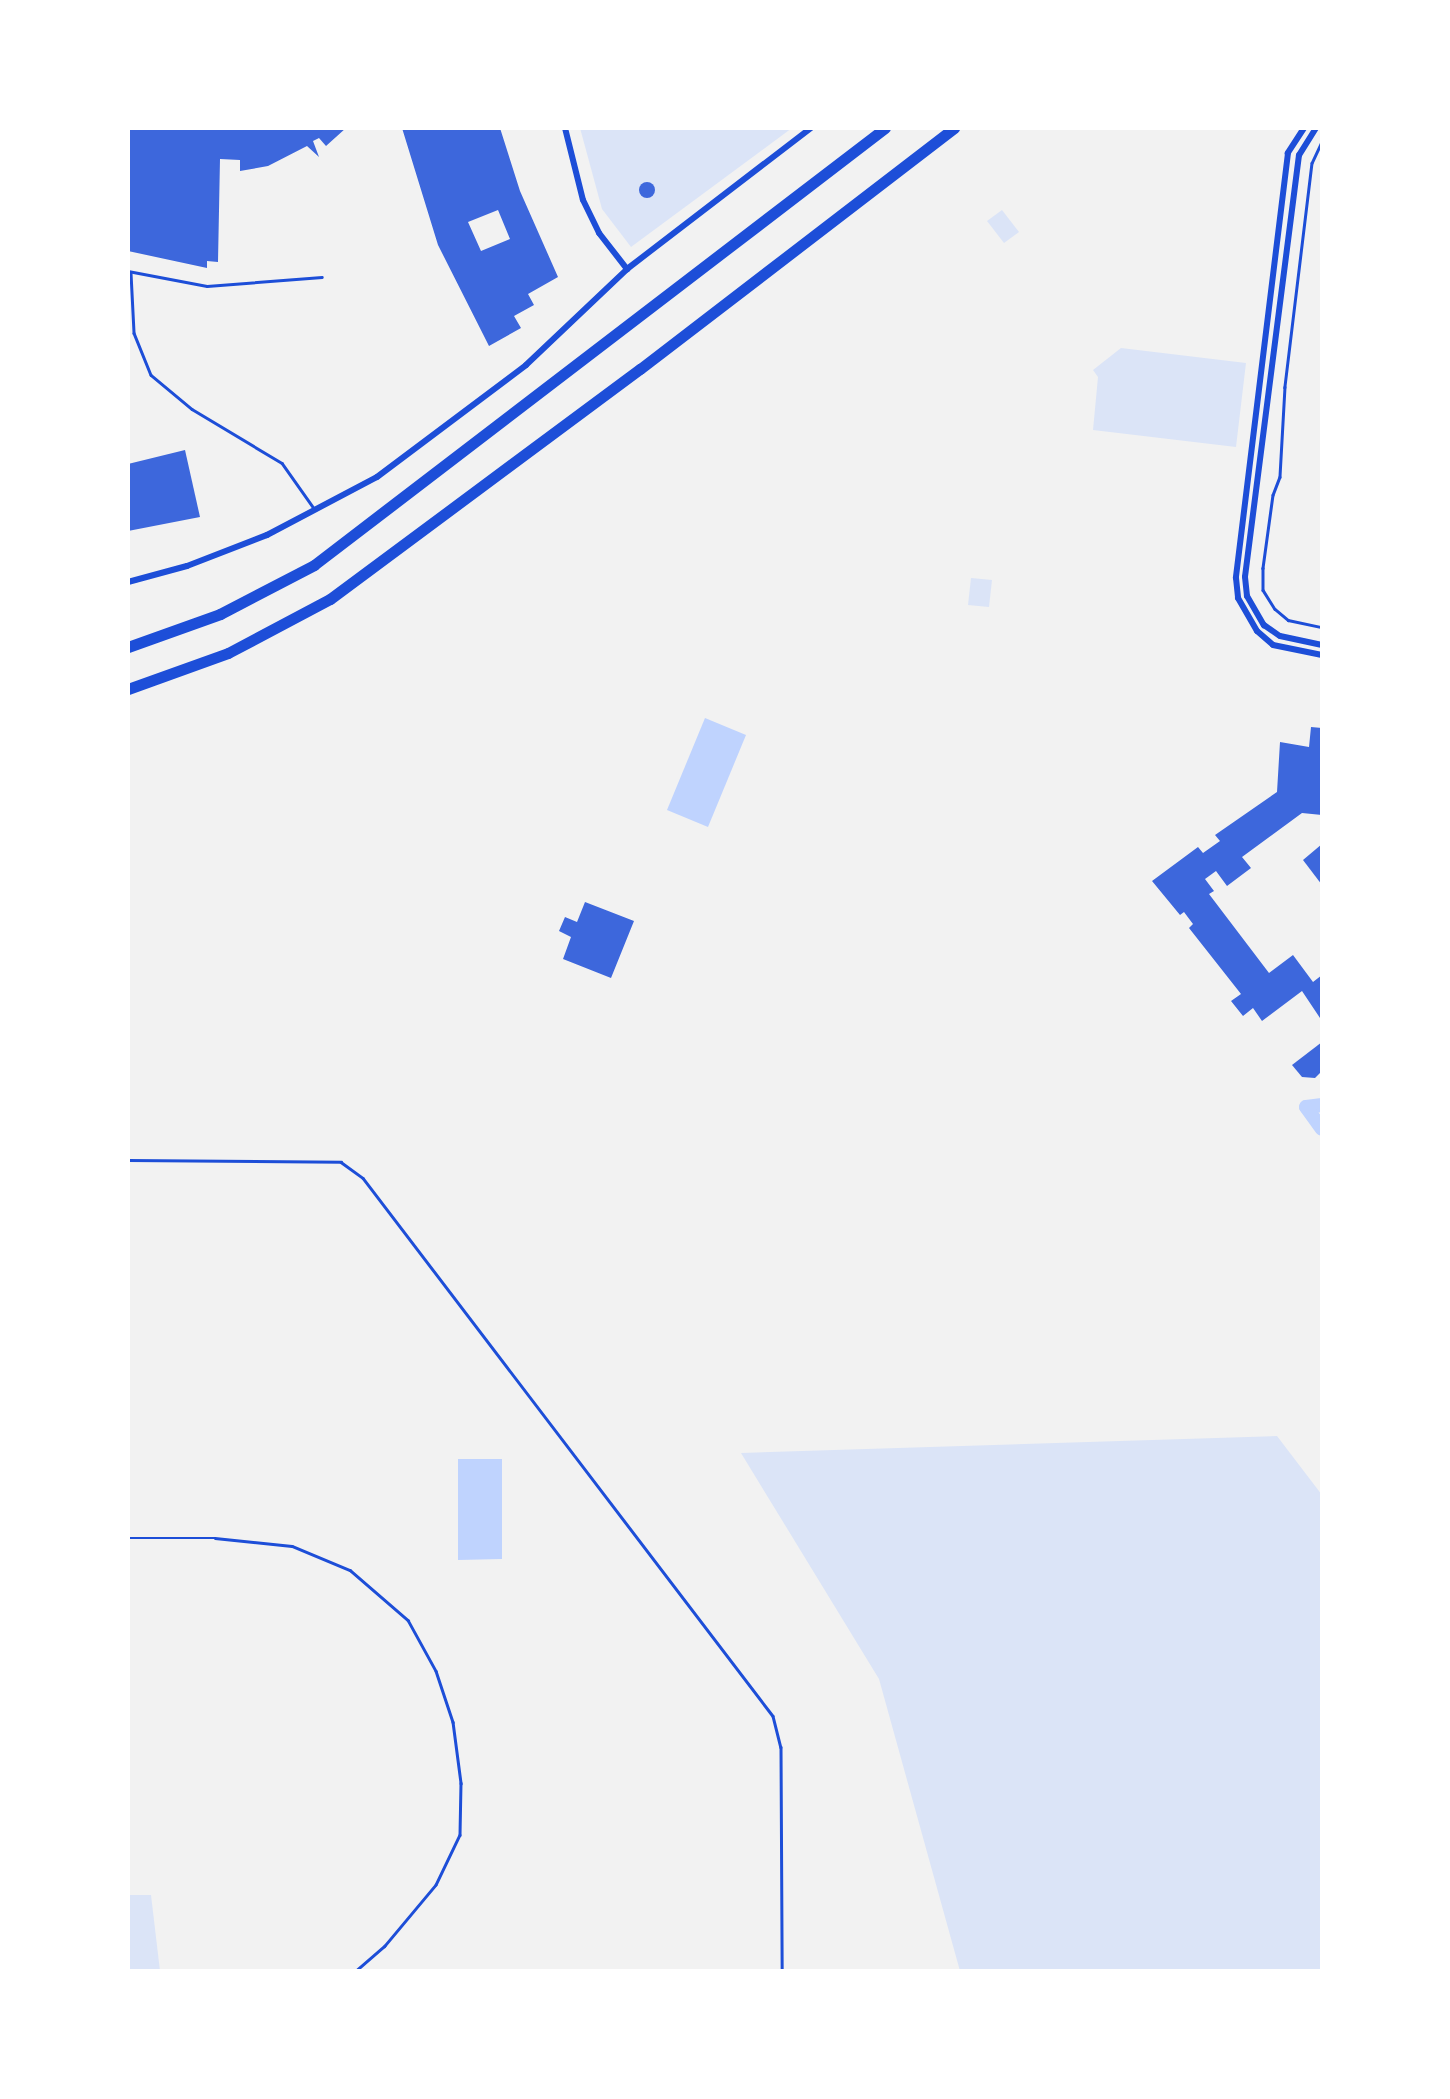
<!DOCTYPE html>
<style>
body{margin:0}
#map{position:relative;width:1450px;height:2099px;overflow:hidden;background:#f2f2f2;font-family:"Titillium Web",sans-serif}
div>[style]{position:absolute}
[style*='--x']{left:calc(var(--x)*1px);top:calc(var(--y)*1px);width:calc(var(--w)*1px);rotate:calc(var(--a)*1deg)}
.green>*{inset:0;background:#dbe4f7}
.water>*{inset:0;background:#bfd3fe}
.canal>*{height:14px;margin:-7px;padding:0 7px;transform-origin:7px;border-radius:7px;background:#bfd3fe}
.building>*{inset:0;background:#3d67dc}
.round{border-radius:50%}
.path>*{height:2.5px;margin:-1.25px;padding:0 1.25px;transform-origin:1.25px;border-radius:1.25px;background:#1d4ed8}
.service>*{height:2.5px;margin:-1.25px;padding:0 1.25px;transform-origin:1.25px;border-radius:1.25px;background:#1d4ed8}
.minor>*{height:6px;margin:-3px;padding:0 3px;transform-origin:3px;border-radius:3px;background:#1d4ed8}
.motorway>*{height:11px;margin:-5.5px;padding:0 5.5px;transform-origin:5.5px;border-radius:5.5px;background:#1d4ed8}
span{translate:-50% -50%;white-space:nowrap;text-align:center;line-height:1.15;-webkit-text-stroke:10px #fff;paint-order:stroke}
.frame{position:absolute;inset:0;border:130px solid #fff;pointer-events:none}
</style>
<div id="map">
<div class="green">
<div style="clip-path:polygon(580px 128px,792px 128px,631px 247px,602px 209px)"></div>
<div style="clip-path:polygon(1002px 210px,1019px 232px,1004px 243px,987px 221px)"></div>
<div style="clip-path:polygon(1121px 348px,1246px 363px,1236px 447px,1093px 430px,1098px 377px,1093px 370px)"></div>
<div style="clip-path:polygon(971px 578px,992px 580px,989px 607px,968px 605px)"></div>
<div style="clip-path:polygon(1277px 1436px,1322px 1495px,1322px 1970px,960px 1971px,879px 1679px,741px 1453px)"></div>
<div style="clip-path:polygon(128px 1895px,151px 1895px,160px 1971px,128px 1971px)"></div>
</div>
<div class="water">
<div style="clip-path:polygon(705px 718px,746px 735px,708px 827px,667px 810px)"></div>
<div style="clip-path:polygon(458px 1459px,502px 1459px,502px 1559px,458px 1560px)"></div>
</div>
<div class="canal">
<div style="--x:1322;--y:1105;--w:16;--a:173"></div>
<div style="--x:1306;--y:1107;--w:27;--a:54"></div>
</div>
<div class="building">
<div style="clip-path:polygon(128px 128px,346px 128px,326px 146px,319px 138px,313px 141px,319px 157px,307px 146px,268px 166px,240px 171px,240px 160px,220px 159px,218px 262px,207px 261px,207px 268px,128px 251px)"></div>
<div style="clip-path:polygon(evenodd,402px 128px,500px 128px,520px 191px,558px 277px,528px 294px,534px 305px,514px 316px,521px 328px,489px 346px,438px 245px,402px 128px,498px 210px,510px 239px,481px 251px,468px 222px,498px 210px)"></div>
<div class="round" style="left:639px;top:182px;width:16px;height:16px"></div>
<div style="clip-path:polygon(185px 450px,200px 517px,128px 531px,128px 464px)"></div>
<div style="clip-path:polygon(1311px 727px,1322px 728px,1322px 815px,1302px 813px,1242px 857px,1251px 868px,1227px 886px,1216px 871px,1205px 879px,1214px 891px,1209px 894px,1269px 973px,1293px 955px,1313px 982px,1322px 975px,1322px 1021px,1302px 991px,1262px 1021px,1253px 1008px,1243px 1016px,1231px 1001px,1241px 994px,1189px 928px,1193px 924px,1184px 912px,1180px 915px,1152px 881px,1198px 847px,1203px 853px,1220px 841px,1215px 835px,1277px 792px,1280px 742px,1309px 747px)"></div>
<div style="clip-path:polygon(1322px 844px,1322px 885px,1303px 860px)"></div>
<div style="clip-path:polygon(585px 902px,634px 921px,611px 978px,563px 959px,571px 937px,559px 931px,565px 917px,577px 922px)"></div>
<div style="clip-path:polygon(1322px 1042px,1322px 1071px,1315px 1078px,1302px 1077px,1292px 1065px)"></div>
</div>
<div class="path">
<div style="--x:1322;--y:142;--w:23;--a:115"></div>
<div style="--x:1312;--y:163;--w:226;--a:96.9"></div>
<div style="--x:1285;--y:387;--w:90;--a:93.2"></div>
<div style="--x:1280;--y:477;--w:19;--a:111"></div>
<div style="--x:1273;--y:495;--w:74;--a:97.8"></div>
<div style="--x:1263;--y:568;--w:22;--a:90"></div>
<div style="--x:1263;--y:590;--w:22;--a:58"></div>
<div style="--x:1275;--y:609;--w:17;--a:40"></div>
<div style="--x:1288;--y:620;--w:35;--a:12"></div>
</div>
<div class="service">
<div style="--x:128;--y:271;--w:80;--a:10.8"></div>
<div style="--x:207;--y:286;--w:115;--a:-4.5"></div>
<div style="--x:131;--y:273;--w:60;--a:87.1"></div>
<div style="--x:134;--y:333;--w:45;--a:68"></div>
<div style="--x:151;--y:375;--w:53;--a:39.7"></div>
<div style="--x:192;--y:409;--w:105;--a:31"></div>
<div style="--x:282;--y:463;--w:54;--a:54.8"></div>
<div style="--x:128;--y:1160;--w:213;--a:0.5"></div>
<div style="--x:341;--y:1162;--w:27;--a:36"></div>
<div style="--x:363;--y:1178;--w:676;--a:52.69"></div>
<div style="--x:773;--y:1716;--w:32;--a:76"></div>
<div style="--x:781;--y:1747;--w:225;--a:89.7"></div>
<div style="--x:128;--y:1538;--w:87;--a:0"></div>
<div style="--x:215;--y:1538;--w:77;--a:5.9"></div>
<div style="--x:292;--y:1546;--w:63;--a:22.5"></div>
<div style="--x:350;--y:1570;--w:77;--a:40.8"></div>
<div style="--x:408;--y:1620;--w:58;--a:61.2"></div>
<div style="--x:436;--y:1671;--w:54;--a:71.6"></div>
<div style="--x:453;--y:1722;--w:62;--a:82.5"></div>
<div style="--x:461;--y:1783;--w:52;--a:91.1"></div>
<div style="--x:460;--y:1835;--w:55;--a:115.6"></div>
<div style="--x:436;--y:1885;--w:80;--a:129.9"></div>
<div style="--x:385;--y:1946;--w:40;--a:139"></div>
</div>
<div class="minor">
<div style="--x:565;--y:128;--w:74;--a:76"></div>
<div style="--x:583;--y:200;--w:37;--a:64"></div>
<div style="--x:599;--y:233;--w:46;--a:52.1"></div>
<div style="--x:1304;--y:128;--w:30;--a:123"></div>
<div style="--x:1288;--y:153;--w:428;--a:97"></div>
<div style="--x:1236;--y:578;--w:20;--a:84"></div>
<div style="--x:1238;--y:598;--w:38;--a:60"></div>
<div style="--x:1257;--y:631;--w:21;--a:41"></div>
<div style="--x:1273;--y:645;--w:50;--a:11.5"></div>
<div style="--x:1316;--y:128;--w:32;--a:122"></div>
<div style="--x:1299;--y:155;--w:425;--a:97.3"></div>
<div style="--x:1245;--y:577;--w:19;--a:84"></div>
<div style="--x:1247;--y:596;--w:34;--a:60"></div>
<div style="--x:1264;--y:625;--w:19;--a:35"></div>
<div style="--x:1280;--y:636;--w:43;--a:12.1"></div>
<div style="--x:128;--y:582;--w:61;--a:-15.2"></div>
<div style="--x:187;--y:566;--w:86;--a:-21.2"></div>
<div style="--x:267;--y:535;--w:124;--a:-27.8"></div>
<div style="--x:377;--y:477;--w:186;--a:-36.9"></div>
<div style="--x:526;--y:365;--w:139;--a:-43.5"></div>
<div style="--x:627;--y:269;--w:232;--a:-37.5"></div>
</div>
<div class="motorway">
<div style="--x:128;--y:647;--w:98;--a:-19.7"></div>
<div style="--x:220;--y:614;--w:106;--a:-27.5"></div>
<div style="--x:314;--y:565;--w:719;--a:-37.43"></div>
<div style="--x:128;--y:689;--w:106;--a:-19.8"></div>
<div style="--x:228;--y:653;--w:115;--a:-27.9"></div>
<div style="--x:330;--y:599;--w:386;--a:-36.6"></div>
<div style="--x:640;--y:369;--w:396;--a:-37.5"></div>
</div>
<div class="frame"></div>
</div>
